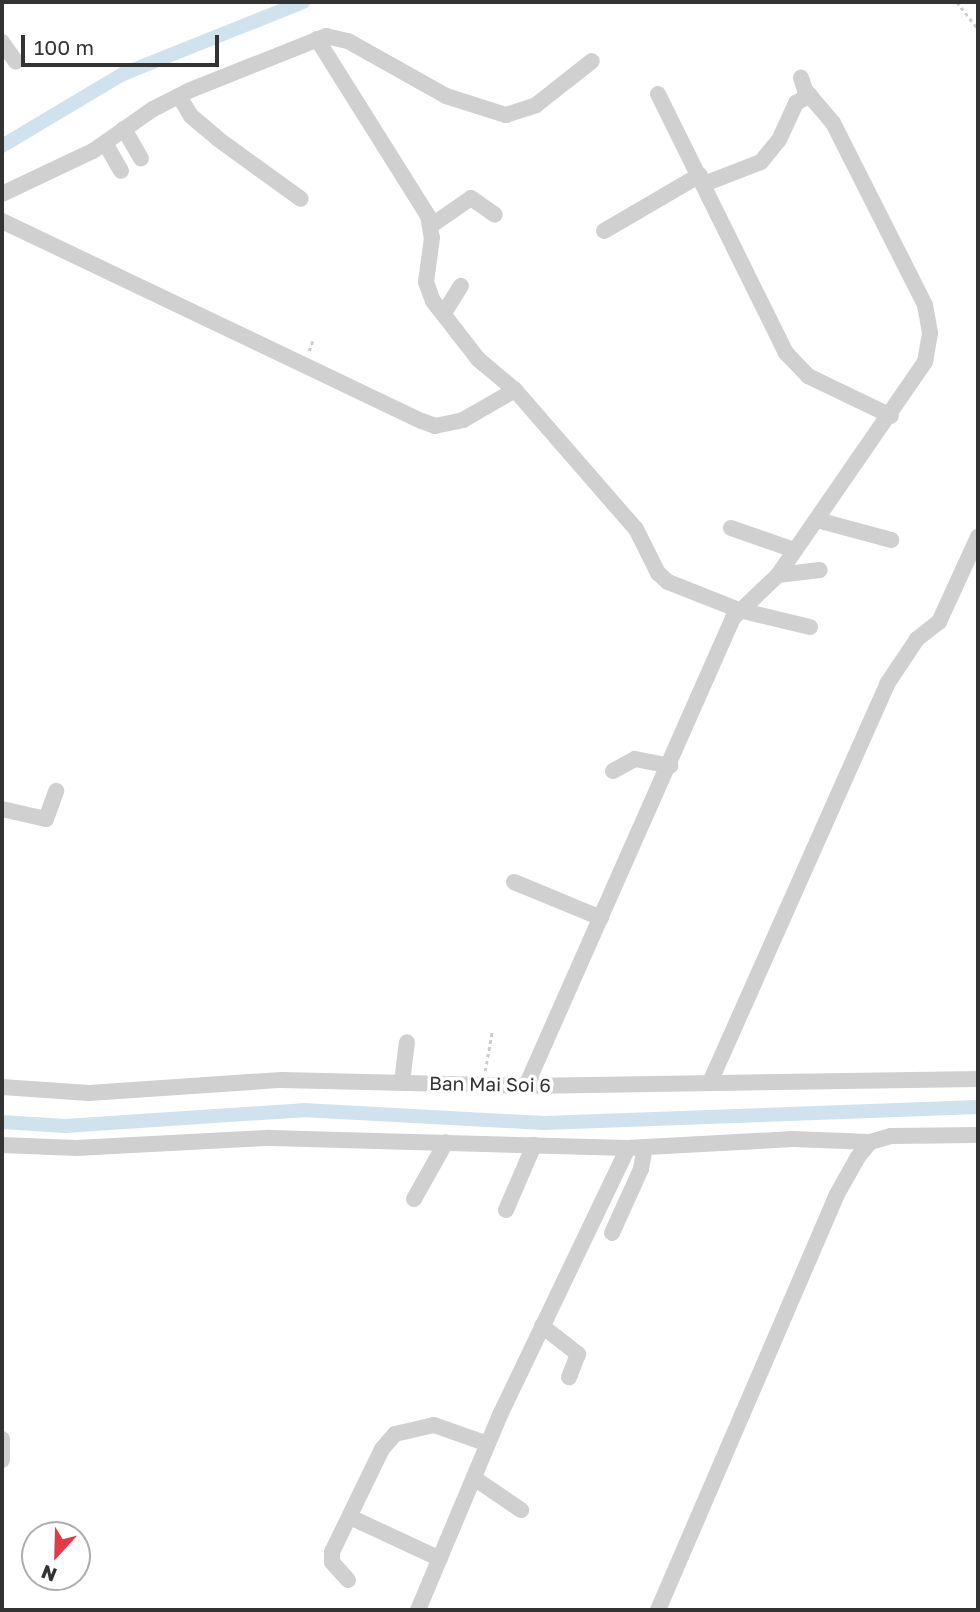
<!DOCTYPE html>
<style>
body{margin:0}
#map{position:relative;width:980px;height:1612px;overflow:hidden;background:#fff;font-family:"Golos Text",sans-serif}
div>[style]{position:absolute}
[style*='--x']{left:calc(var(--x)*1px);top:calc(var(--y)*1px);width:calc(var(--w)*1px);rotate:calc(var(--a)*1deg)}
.canal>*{height:14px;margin:-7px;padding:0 7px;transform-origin:7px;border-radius:7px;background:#cfe2ee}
.path>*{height:2.5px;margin-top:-1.25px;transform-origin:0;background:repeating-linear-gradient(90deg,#cdcdcd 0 3.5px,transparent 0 7px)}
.minor>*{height:16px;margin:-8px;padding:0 8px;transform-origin:8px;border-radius:8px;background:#d0d0d0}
span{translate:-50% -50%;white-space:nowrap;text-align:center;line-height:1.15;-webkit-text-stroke:7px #fff;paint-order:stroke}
.street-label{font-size:19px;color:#333}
.frame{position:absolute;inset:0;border:4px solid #333;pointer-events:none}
.north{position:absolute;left:21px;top:1521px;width:70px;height:70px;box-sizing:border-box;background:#fff;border:2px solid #adadad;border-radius:50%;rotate:202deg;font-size:19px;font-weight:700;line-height:28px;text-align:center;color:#333}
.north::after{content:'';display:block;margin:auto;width:24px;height:32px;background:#e63946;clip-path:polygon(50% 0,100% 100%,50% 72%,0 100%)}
.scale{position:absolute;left:21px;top:35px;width:198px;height:32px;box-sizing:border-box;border:4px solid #333;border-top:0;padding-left:9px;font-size:21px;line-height:24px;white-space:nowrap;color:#333;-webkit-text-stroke:5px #fff;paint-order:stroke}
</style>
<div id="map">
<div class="canal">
<div style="--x:2;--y:146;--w:141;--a:-30.8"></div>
<div style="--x:123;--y:74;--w:194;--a:-21.8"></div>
<div style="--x:2;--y:1122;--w:63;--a:3.6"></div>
<div style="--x:65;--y:1126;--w:239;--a:-3.8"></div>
<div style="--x:303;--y:1110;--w:241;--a:3.1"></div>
<div style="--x:544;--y:1123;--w:434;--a:-2.1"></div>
</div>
<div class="path">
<div style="--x:957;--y:2;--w:34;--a:52"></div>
<div style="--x:309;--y:351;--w:12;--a:-70"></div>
<div style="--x:485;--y:1071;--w:39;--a:-80"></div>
</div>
<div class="minor">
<div style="--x:317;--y:39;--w:209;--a:57.9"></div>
<div style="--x:428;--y:216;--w:22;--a:80"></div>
<div style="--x:432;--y:238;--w:44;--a:97.8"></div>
<div style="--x:426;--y:282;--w:20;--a:70"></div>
<div style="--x:433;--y:301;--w:73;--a:52.2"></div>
<div style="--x:478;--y:359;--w:48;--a:40"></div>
<div style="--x:515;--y:390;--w:184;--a:49"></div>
<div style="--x:636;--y:529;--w:49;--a:63.4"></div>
<div style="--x:658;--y:573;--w:13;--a:42"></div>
<div style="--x:668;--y:582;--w:76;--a:21.5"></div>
<div style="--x:739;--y:610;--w:73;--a:13.5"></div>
<div style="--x:2;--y:42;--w:24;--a:55"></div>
<div style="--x:658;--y:94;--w:289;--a:63.7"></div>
<div style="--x:786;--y:353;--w:32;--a:46"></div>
<div style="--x:808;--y:376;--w:92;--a:25.7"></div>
<div style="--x:179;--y:96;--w:23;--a:59"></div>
<div style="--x:191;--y:116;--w:35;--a:40"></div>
<div style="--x:218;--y:139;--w:102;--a:35.9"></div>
<div style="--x:124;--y:129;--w:34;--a:60"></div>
<div style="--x:105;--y:143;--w:32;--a:60"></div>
<div style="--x:704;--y:184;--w:61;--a:-21.1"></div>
<div style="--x:761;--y:162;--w:28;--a:-51"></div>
<div style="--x:779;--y:140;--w:41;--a:-65.3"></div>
<div style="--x:796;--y:103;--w:16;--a:-30"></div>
<div style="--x:2;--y:194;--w:101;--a:-25.3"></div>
<div style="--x:93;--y:151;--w:73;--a:-35"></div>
<div style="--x:153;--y:109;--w:39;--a:-27"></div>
<div style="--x:188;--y:91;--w:149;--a:-21.7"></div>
<div style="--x:326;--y:36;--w:23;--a:13"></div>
<div style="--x:348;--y:41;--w:112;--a:29.3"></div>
<div style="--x:446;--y:96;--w:63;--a:17.6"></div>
<div style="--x:506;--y:115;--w:32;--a:-18"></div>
<div style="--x:536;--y:105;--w:71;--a:-38.2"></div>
<div style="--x:2;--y:221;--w:465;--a:25.5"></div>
<div style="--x:422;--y:421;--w:14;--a:21"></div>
<div style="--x:435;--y:426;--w:29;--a:-12"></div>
<div style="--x:463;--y:420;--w:60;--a:-30"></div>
<div style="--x:432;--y:225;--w:47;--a:-34.7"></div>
<div style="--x:471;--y:198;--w:29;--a:35"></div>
<div style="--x:604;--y:231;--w:111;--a:-30.3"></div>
<div style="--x:444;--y:313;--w:32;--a:-58"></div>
<div style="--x:817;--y:520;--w:77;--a:15.1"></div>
<div style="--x:731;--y:528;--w:67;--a:19.2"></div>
<div style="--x:778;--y:575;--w:42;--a:-6.8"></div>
<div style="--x:613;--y:771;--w:25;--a:-29"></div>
<div style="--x:635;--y:759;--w:36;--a:11"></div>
<div style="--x:2;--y:809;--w:45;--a:12.8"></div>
<div style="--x:46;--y:819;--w:30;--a:-70"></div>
<div style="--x:514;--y:882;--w:94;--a:22.5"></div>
<div style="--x:711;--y:1080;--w:433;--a:-66"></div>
<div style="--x:887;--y:684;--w:54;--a:-56.3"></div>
<div style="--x:917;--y:639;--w:28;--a:-38"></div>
<div style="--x:939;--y:622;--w:94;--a:-65.4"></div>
<div style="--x:402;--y:1082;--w:40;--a:-82.9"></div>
<div style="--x:526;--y:1086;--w:512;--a:-66.14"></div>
<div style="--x:733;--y:618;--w:62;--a:-43.7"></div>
<div style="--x:778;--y:575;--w:259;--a:-55.4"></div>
<div style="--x:925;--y:362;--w:29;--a:-80"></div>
<div style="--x:930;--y:333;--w:28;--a:-100"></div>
<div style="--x:925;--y:305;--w:204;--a:-116.8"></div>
<div style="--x:833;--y:123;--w:43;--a:-130.3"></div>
<div style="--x:805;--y:90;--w:13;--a:-108"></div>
<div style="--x:2;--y:1087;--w:87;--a:3.9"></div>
<div style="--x:89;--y:1093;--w:193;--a:-3.9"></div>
<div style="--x:282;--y:1080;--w:244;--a:1.4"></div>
<div style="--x:526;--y:1086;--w:452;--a:-0.9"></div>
<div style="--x:2;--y:1145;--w:74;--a:2.3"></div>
<div style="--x:76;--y:1148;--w:194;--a:-3"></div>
<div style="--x:270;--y:1138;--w:358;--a:1.6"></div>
<div style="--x:628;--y:1148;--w:165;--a:-3.1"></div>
<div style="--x:793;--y:1139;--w:77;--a:2.2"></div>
<div style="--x:414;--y:1199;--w:65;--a:-60.7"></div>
<div style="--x:506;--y:1210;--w:71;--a:-66.7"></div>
<div style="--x:612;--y:1233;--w:70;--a:-65.6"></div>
<div style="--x:641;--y:1169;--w:22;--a:-80"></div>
<div style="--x:542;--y:1326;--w:46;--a:37.9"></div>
<div style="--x:578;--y:1354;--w:25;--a:111"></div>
<div style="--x:2;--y:1439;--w:21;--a:90"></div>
<div style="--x:474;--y:1478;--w:57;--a:34.2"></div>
<div style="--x:350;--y:1517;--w:99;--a:25"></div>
<div style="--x:348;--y:1580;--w:24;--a:-132"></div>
<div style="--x:332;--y:1562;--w:10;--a:-90"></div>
<div style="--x:332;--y:1552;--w:114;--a:-64.1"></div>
<div style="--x:382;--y:1449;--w:20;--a:-49"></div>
<div style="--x:395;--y:1434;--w:40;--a:-13"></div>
<div style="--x:434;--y:1425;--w:57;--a:19.4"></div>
<div style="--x:418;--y:1610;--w:212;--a:-67.2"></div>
<div style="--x:500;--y:1415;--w:296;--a:-64.4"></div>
<div style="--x:658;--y:1610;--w:451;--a:-66.7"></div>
<div style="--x:836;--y:1196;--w:45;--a:-60.6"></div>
<div style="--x:858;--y:1157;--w:19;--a:-51"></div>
<div style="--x:870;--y:1142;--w:22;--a:-16"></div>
<div style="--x:891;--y:1136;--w:87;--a:-0.7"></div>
</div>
<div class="street-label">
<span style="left:490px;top:1084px;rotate:1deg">Ban Mai Soi 6</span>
</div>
<div class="frame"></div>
<div class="north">N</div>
<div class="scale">100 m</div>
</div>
